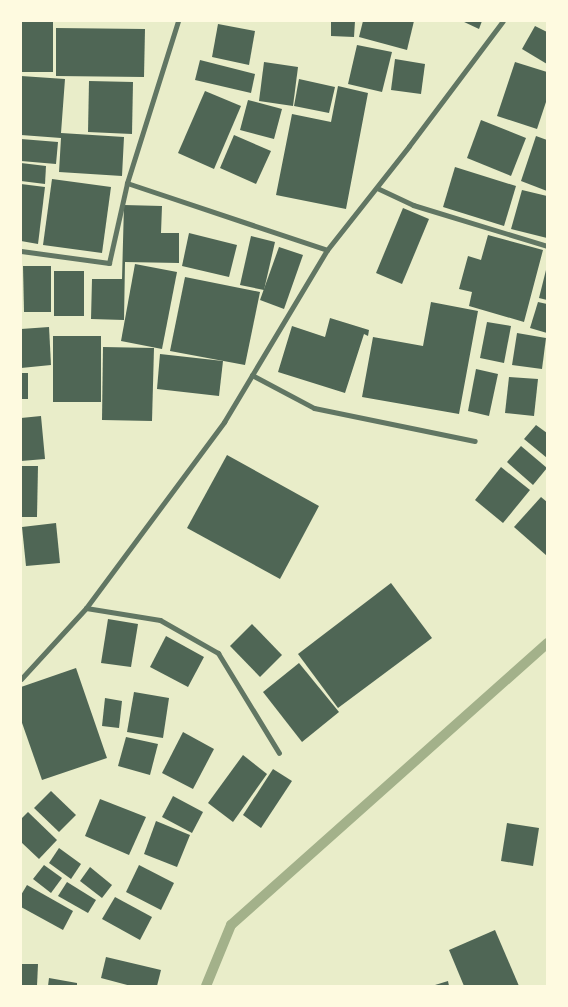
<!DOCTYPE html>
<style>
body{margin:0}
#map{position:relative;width:568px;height:1007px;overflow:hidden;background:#e9edc9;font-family:"Titillium Web",sans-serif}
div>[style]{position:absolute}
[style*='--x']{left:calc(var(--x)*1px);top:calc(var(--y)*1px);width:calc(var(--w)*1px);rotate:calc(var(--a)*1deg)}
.stream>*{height:10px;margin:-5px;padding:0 5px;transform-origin:5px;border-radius:5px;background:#a3b18a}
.building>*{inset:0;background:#4f6655}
.minor>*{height:5px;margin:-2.5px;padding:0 2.5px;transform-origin:2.5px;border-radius:2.5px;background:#617663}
span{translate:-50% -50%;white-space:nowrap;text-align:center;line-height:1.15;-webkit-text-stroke:5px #fefae0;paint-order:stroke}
.frame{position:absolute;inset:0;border:22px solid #fefae0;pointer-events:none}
</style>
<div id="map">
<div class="stream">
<div style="--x:206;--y:986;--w:66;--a:-67.7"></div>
<div style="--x:231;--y:925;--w:424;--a:-41.7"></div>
</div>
<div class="building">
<div style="clip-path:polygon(21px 21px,53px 21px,53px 72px,21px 72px)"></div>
<div style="clip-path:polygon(331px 21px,355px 21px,354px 37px,331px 36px)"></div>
<div style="clip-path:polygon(363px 21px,414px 21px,407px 50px,359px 37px)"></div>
<div style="clip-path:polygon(462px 21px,482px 21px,479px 29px)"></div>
<div style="clip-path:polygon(218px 24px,255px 31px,249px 65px,212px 57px)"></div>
<div style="clip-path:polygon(535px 26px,547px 32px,547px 64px,522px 49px)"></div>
<div style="clip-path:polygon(56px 28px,145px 29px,144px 77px,56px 76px)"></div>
<div style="clip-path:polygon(357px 45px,392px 52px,382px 92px,348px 84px)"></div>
<div style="clip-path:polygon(395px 59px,425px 64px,421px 94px,391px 90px)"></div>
<div style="clip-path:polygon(200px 60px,255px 74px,251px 93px,195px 80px)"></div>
<div style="clip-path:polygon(264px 62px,298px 67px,293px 106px,259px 101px)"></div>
<div style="clip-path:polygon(515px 62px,547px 72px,547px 99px,537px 129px,497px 116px)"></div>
<div style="clip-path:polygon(21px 76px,65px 79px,61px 133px,124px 137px,122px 176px,59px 172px,61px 138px,21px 135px)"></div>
<div style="clip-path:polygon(299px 79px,335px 87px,329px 113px,294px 106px)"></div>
<div style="clip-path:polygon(89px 81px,133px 82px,132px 134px,88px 132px)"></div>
<div style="clip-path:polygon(338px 86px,368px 93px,346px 209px,276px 195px,292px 114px,331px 122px)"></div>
<div style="clip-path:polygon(205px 91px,241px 106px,214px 169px,178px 153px)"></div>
<div style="clip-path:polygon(248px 100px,282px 109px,274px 139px,240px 130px)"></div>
<div style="clip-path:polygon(481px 120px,526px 138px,511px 176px,467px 158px)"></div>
<div style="clip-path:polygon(234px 135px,271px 151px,256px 184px,220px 168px)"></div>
<div style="clip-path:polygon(536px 136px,547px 140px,547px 191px,521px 181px)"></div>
<div style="clip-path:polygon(21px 139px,58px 142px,56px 164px,21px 161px)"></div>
<div style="clip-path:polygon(21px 163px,46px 166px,45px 184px,21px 181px)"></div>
<div style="clip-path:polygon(455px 167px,516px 186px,504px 226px,443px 207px)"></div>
<div style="clip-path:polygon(52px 179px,111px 187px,102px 253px,43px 245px)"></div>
<div style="clip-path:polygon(21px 184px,45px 187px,38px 244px,21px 241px)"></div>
<div style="clip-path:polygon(522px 190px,547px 196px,547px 238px,511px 229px)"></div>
<div style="clip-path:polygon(124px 205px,162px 206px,161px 233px,179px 233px,179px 263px,125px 262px,124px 320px,91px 319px,92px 279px,122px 279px)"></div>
<div style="clip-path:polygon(403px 208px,429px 219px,402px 284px,376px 273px)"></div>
<div style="clip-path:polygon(189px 233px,237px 245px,229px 277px,182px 266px)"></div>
<div style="clip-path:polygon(488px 235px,543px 250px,524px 322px,469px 306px,472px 292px,459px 289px,468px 256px,481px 260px)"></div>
<div style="clip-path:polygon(251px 236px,275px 242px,264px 290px,240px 285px)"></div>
<div style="clip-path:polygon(279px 247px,303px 255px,284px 309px,260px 300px)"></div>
<div style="clip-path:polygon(135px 264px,177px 272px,162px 349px,121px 341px)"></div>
<div style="clip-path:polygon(23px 266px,51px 266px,51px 312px,24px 312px)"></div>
<div style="clip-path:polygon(547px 266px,547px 300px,539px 298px)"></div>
<div style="clip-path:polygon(54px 271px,84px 271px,84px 316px,54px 316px)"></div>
<div style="clip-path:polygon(185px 277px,260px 292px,245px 365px,170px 351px)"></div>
<div style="clip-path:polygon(431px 302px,478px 311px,459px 414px,362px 397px,373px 337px,423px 346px)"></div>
<div style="clip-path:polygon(538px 302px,547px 304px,547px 333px,530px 328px)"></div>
<div style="clip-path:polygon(330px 318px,369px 330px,368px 336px,364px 334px,345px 393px,278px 372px,292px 326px,325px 337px)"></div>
<div style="clip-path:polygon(487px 322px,511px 326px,504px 363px,480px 358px)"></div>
<div style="clip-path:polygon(49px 327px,51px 365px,21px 368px,21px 329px)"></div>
<div style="clip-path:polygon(517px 333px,546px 338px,542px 369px,512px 365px)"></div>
<div style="clip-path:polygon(53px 336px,101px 336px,101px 402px,53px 402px)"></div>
<div style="clip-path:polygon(103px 347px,154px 348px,152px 421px,102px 420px)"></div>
<div style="clip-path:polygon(160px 354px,223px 361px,219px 396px,157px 389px)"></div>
<div style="clip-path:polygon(476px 369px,498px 374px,489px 416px,468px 411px)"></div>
<div style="clip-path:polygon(21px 373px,28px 373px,28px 399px,21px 399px)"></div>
<div style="clip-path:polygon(509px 377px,538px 379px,534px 416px,505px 413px)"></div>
<div style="clip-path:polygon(41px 416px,45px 459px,21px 461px,21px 418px)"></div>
<div style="clip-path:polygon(536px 425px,547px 433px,547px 458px,524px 439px)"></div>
<div style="clip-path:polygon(521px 446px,547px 468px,533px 485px,507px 462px)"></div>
<div style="clip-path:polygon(227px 455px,319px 506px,280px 579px,187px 528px)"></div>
<div style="clip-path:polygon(21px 466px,38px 466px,37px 517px,21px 517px)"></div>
<div style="clip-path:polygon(501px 467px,530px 490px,503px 523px,475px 500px)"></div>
<div style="clip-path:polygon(541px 497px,547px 502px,547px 556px,514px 527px)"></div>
<div style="clip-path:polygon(56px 523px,60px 563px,26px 566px,22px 527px)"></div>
<div style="clip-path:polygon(391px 583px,432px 638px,338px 708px,298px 654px)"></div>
<div style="clip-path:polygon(108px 619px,138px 624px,131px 667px,101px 663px)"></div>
<div style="clip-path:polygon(252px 624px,282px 655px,260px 677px,230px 646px)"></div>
<div style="clip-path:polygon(166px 636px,204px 657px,188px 687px,150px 667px)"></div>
<div style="clip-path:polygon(299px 663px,339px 712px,302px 742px,263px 692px)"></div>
<div style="clip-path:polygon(76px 668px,107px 758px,42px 780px,21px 720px,21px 687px)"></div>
<div style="clip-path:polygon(134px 692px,169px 698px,163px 738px,127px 732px)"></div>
<div style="clip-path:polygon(105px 698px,122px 701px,119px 728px,102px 726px)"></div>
<div style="clip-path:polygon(183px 732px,214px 749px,193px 789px,162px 773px)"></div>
<div style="clip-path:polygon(126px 737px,158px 744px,150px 775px,118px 766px)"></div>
<div style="clip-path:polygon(243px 755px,267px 774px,233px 822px,208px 803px)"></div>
<div style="clip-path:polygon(273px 769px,292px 781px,261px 828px,243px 815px)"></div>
<div style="clip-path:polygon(51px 791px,76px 815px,59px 832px,34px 808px)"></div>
<div style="clip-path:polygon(173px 796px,203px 812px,192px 833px,162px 817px)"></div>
<div style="clip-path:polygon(100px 799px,146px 817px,129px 855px,85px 836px)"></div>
<div style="clip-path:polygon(28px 812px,57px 840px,39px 859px,21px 842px,21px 819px)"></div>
<div style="clip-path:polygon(156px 821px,190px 835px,177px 867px,144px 854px)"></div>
<div style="clip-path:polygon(507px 823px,539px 828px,533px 866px,501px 861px)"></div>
<div style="clip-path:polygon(59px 848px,81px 864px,71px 879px,49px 863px)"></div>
<div style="clip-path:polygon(44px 865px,62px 878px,51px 893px,33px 879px)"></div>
<div style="clip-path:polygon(139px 865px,174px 883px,161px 910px,126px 892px)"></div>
<div style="clip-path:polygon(90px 867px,112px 885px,102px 898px,80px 881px)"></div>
<div style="clip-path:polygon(67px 882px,96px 900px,88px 913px,58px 896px)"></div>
<div style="clip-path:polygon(27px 885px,73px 911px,63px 930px,21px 907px,21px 895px)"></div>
<div style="clip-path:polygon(115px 897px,152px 917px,140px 940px,102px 919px)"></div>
<div style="clip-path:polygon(495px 930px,519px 986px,464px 986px,449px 950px)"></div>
<div style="clip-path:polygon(106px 957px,161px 970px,157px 986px,131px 986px,101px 978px)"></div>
<div style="clip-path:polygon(21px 964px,38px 964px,37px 986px,21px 986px)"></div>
<div style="clip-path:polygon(49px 978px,77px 983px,77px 986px,48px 986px)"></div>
<div style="clip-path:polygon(448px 981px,449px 986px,435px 986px,435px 985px)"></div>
</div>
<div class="minor">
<div style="--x:178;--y:21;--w:170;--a:107.5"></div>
<div style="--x:127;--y:183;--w:211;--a:18.5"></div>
<div style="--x:377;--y:188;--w:40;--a:25"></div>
<div style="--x:413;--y:205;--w:140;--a:17"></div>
<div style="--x:21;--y:251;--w:89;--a:7.8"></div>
<div style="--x:109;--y:263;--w:82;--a:-77.3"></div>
<div style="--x:252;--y:375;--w:70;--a:28"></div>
<div style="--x:314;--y:408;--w:164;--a:11.6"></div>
<div style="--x:86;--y:608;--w:75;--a:9.2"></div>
<div style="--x:160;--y:620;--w:67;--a:29.6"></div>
<div style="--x:218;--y:653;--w:117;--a:58.6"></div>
<div style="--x:21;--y:679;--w:96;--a:-47.5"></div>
<div style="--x:86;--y:608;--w:232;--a:-53.4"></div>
<div style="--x:224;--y:422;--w:200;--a:-59.1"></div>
<div style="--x:327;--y:250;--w:132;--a:-51.7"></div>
<div style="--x:409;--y:146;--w:156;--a:-53.1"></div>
</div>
<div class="frame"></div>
</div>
